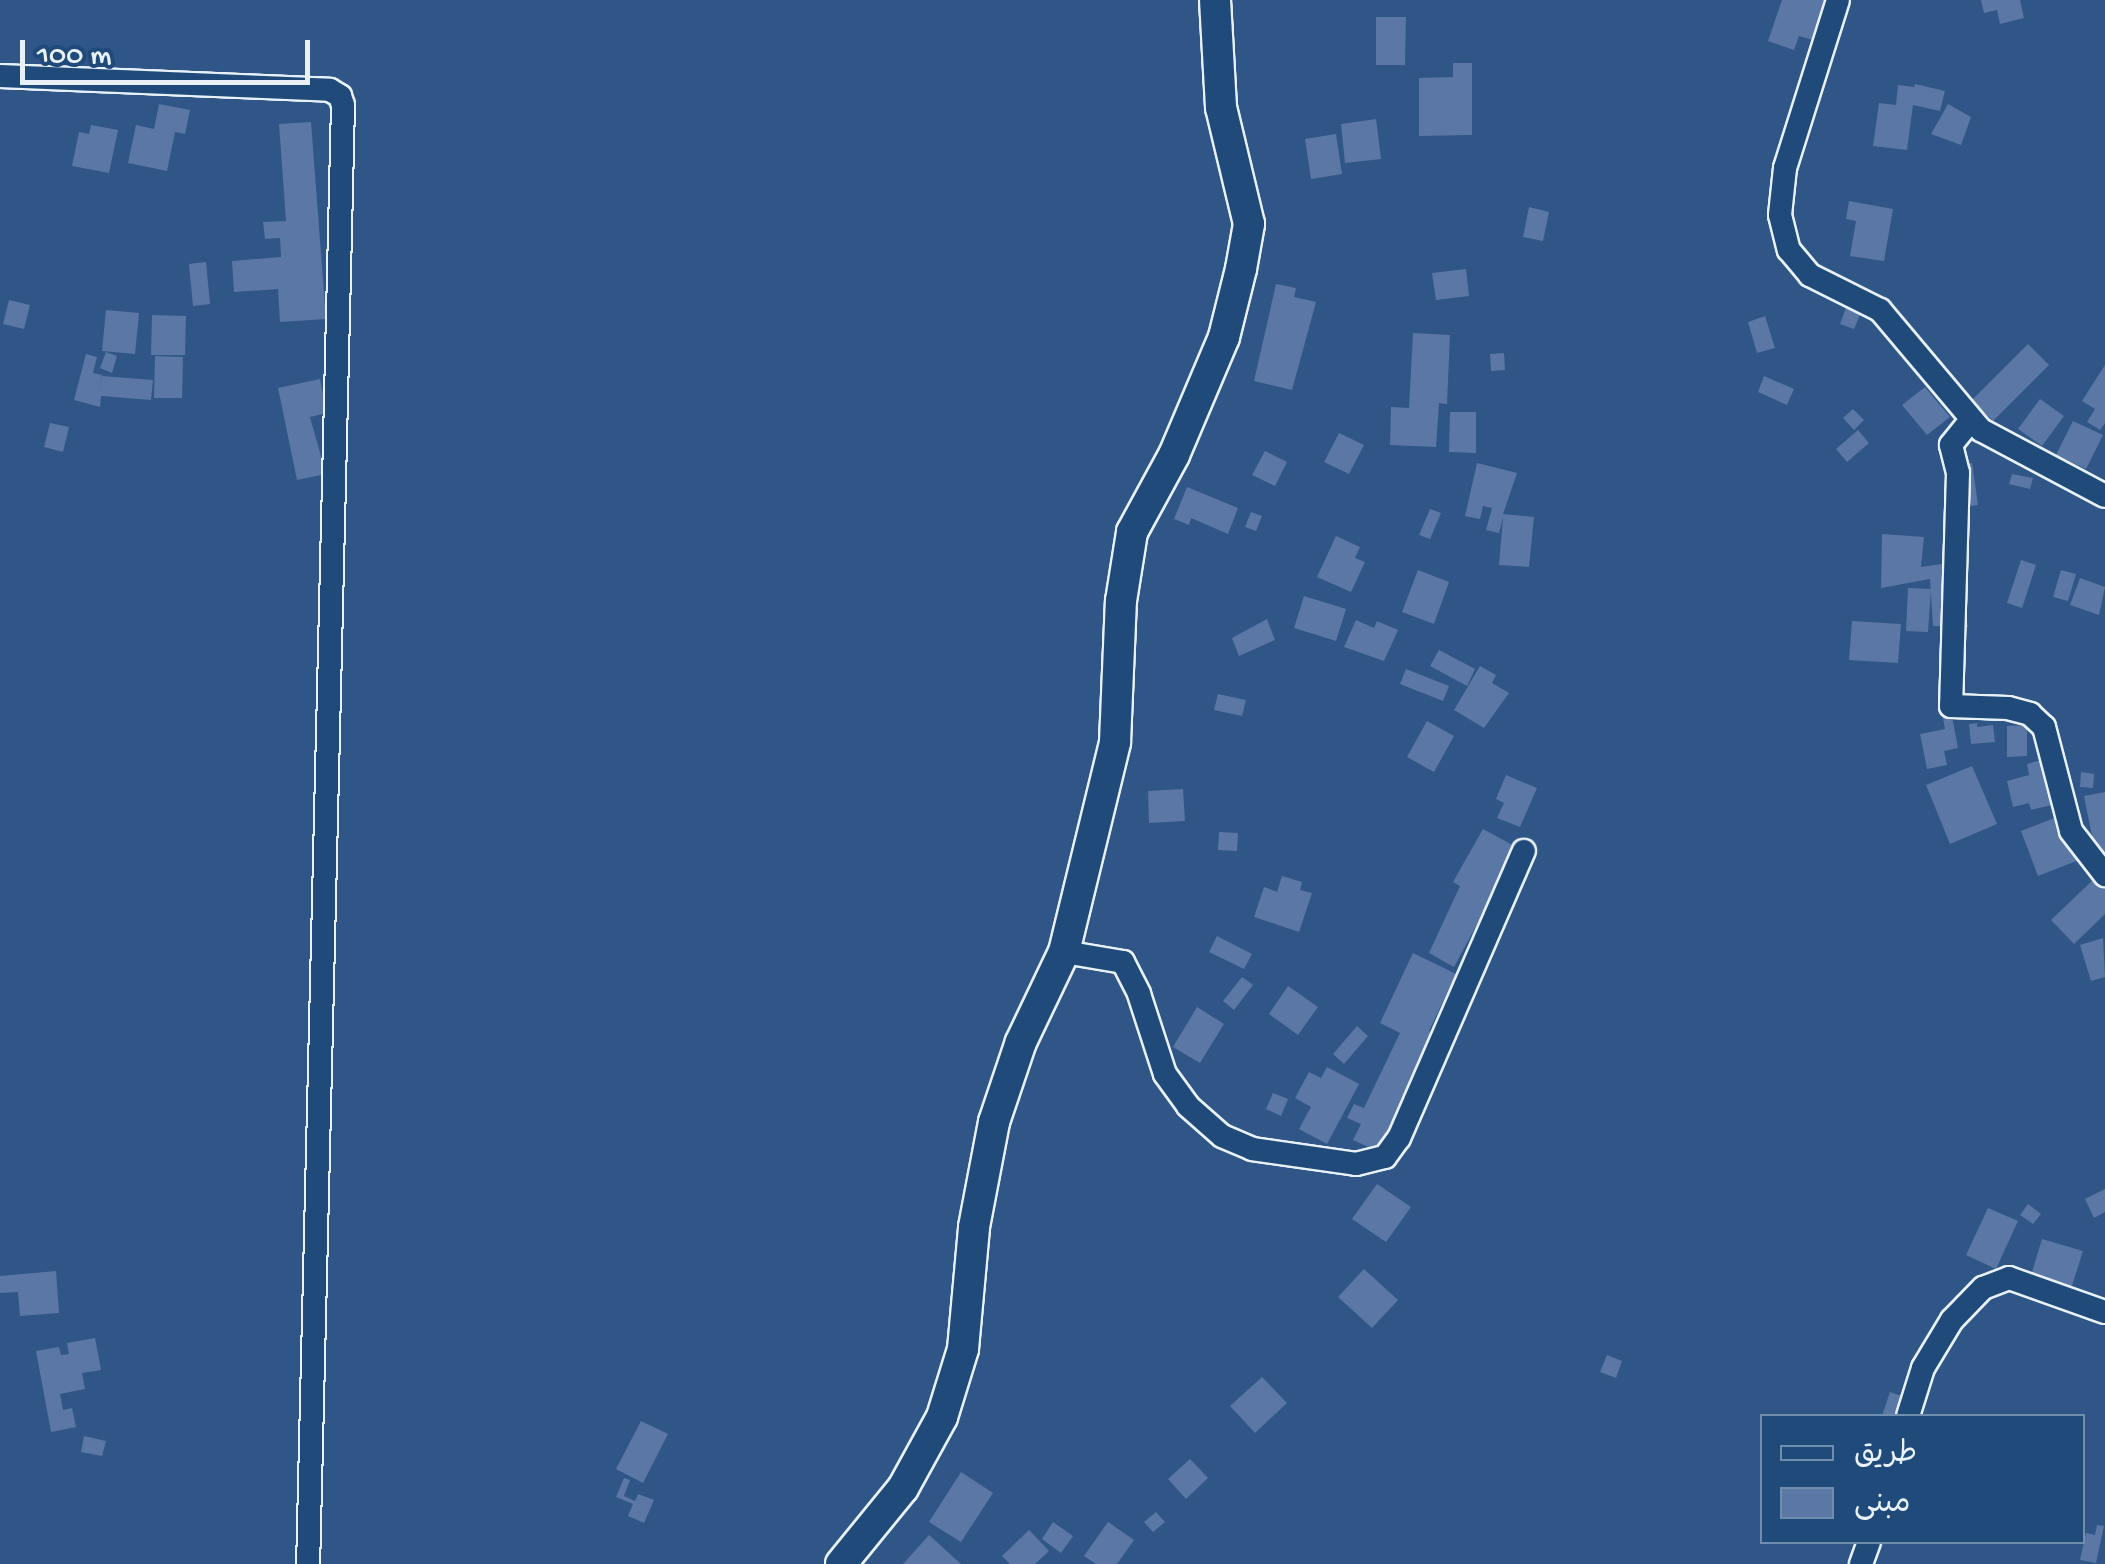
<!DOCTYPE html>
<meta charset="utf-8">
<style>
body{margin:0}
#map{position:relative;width:2105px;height:1564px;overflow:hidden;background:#2f5686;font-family:"Gochi Hand","Playpen Sans Arabic",sans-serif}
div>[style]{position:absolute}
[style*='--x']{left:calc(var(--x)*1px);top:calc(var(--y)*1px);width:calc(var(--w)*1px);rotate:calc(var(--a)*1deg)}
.building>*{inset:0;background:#5b77a6}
.roads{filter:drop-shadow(2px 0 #e8f1f8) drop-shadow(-2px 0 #e8f1f8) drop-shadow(0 2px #e8f1f8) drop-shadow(0 -2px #e8f1f8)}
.street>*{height:22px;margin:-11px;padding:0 11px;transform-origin:11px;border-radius:11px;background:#1f4a7a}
.secondary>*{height:30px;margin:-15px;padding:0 15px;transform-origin:15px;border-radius:15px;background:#1f4a7a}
span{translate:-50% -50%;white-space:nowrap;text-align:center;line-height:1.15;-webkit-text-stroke:10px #1f4a7a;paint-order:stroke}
.legend{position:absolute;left:1760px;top:1414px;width:325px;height:130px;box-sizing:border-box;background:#1f4a7a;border:2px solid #6f8dac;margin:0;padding:12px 18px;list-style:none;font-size:30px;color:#e8f1f8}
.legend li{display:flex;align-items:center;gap:20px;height:50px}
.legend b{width:50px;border:2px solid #6f8dac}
.scale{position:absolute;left:20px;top:40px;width:290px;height:45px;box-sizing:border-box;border:5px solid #e8f1f8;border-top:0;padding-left:12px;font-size:30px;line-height:35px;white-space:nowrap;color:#e8f1f8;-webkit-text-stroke:8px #1f4a7a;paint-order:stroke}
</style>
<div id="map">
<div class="building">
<div style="clip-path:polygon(1782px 0,1827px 0,1813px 40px,1799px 36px,1794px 50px,1768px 41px)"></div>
<div style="clip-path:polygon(1981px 0,2020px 0,2024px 18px,2000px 24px,1997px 10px,1984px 13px)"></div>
<div style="clip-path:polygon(1376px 17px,1406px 17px,1405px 65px,1376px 65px)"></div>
<div style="clip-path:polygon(1453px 63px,1472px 63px,1472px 135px,1419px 136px,1419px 78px,1453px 77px)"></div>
<div style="clip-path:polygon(1915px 84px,1945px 91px,1940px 111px,1913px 105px,1907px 150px,1873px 146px,1879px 103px,1896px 105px,1898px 85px,1914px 87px)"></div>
<div style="clip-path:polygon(159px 104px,190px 110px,185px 134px,175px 132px,167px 171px,128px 163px,136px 125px,154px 129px)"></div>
<div style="clip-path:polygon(1948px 104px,1971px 117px,1961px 145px,1931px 134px)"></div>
<div style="clip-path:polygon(1376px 119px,1381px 159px,1345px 163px,1341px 124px)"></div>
<div style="clip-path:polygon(311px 122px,326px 319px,280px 322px,278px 289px,234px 292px,232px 261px,281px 257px,280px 238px,265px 239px,263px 222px,286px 221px,279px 124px)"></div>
<div style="clip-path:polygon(91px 125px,118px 130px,109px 173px,72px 166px,79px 132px,89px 134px)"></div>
<div style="clip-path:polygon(1336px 134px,1342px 174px,1311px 179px,1305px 139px)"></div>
<div style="clip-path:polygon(1849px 201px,1893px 209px,1884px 261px,1850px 256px,1856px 221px,1846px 219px)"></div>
<div style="clip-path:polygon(1529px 207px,1549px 212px,1543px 241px,1523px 237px)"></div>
<div style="clip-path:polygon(206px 262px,210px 304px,193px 306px,189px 264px)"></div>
<div style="clip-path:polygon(1466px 269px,1469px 296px,1436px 300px,1432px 273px)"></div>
<div style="clip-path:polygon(1276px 284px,1296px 288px,1294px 297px,1316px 302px,1292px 390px,1254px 381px)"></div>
<div style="clip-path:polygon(9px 300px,30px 305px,24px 329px,3px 324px)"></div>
<div style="clip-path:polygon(1847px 305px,1862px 310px,1854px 329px,1840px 324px)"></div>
<div style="clip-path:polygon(106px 310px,139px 313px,135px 354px,102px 351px)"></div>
<div style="clip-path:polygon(152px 315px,186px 316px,185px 355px,151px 355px)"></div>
<div style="clip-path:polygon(1765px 316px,1775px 348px,1757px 353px,1748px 322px)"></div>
<div style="clip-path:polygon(1413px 333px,1450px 335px,1447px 404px,1439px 403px,1436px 447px,1390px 445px,1391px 407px,1409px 408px)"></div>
<div style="clip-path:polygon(2028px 344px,2049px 365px,1993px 421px,1972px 400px)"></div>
<div style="clip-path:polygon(106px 352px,117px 356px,112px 373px,100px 368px)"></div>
<div style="clip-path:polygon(1504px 353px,1505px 370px,1491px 371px,1490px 354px)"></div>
<div style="clip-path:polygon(86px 354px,97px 357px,93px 373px,102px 375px,97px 395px,102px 376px,153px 380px,151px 400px,101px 396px,100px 407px,74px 400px)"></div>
<div style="clip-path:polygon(155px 356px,183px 357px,182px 398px,154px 398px)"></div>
<div style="clip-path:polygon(2105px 365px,2105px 423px,2100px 430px,2087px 422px,2095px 409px,2082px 401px)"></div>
<div style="clip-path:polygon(1764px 376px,1794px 389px,1787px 405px,1758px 392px)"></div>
<div style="clip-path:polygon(320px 379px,327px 413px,310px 417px,326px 474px,297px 480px,278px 388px)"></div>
<div style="clip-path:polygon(1925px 387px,1950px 417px,1927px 435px,1902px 405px)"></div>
<div style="clip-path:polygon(2040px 399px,2064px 416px,2042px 446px,2018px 429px)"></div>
<div style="clip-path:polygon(1853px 409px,1864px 420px,1854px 430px,1843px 418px)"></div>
<div style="clip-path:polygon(1450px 412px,1476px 412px,1476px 453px,1449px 452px)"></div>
<div style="clip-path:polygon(2073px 421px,2103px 435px,2086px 469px,2056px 455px)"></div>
<div style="clip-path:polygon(50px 423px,69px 427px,63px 452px,44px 447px)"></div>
<div style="clip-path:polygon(1858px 430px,1869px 443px,1847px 462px,1836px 449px)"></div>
<div style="clip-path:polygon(1339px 433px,1364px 445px,1349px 474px,1324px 462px)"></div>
<div style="clip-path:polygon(1265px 451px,1287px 462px,1275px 486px,1252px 475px)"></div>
<div style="clip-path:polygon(1477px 463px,1517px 473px,1503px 514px,1534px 517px,1529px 567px,1499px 565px,1503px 517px,1499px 533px,1486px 530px,1492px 508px,1483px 506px,1480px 519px,1465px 516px)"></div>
<div style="clip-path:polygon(1972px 463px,1978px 505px,1960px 507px,1966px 464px)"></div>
<div style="clip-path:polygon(2012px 474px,2033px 478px,2030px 489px,2009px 484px)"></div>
<div style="clip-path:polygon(1187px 487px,1238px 508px,1228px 534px,1191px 518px,1189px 525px,1174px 519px)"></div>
<div style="clip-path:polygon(1430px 509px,1441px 513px,1430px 539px,1419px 535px)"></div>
<div style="clip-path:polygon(1251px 512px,1262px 516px,1256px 531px,1245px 527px)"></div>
<div style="clip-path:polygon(1882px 534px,1924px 537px,1921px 567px,1948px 563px,1959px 583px,1968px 627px,1933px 626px,1930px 579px,1881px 588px)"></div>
<div style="clip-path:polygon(1336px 536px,1360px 547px,1355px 558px,1365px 562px,1351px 592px,1317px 577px)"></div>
<div style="clip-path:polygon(2021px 560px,2036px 565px,2022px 608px,2007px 603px)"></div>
<div style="clip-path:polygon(1418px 570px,1449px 582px,1434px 624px,1402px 612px)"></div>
<div style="clip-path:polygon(2061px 570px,2076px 574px,2068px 601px,2053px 597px)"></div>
<div style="clip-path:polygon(2080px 578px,2105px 587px,2099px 615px,2070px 605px)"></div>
<div style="clip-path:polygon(1908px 588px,1931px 589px,1928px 632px,1906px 631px)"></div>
<div style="clip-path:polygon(1304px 596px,1346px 609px,1336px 641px,1294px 628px)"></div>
<div style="clip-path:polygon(1267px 619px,1275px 640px,1239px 656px,1232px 638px)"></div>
<div style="clip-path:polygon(1356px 620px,1374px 628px,1377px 621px,1398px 630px,1384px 661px,1344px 647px)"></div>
<div style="clip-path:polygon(1852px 621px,1901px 624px,1898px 663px,1849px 660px)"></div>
<div style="clip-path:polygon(1439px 650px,1475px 669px,1467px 686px,1430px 666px)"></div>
<div style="clip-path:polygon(1480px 666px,1496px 675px,1492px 683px,1509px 693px,1484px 728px,1454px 710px)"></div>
<div style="clip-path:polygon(1406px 669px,1449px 686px,1443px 701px,1400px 684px)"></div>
<div style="clip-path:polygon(1218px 694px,1246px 700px,1242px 716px,1214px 710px)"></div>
<div style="clip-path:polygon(1948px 695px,1958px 748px,1944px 751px,1947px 765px,1927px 769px,1920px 734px,1945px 729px,1939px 697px)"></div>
<div style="clip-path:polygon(1427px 721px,1454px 736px,1434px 772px,1407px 757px)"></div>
<div style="clip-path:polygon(1977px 723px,1977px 727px,1993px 725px,1995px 742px,1971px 744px,1969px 724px)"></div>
<div style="clip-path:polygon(2027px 725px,2027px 756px,2007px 757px,2007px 726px)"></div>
<div style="clip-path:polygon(2045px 759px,2056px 804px,2031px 810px,2029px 803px,2013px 807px,2007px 781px,2029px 775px,2027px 764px)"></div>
<div style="clip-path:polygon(1972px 766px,1997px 824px,1950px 844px,1926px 785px)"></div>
<div style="clip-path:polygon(2081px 772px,2094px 774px,2093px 788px,2080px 787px)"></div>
<div style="clip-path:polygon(1506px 775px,1537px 788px,1520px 827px,1497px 818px,1504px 803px,1496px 799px)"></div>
<div style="clip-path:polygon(1183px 789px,1185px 821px,1149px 823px,1148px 791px)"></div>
<div style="clip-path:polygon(2105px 792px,2105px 854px,2096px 856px,2084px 796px)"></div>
<div style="clip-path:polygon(2062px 815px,2079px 860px,2038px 876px,2021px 831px)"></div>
<div style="clip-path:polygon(1483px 829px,1518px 848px,1454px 967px,1429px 953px,1460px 886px,1453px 882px)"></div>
<div style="clip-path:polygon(1219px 832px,1238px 833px,1237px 851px,1218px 850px)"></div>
<div style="clip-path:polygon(1282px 876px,1302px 882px,1300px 890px,1312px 893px,1299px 932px,1254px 917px,1264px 887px,1277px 892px)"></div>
<div style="clip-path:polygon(2097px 876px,2105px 885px,2105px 914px,2074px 944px,2051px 920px)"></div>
<div style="clip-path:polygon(1217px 936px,1252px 954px,1244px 969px,1209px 952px)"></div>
<div style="clip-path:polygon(2103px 938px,2105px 977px,2091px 981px,2080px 945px)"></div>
<div style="clip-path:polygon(1413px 953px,1456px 974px,1429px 1031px,1437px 1035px,1382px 1153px,1353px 1140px,1361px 1124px,1347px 1118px,1354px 1104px,1364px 1108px,1400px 1033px,1380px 1023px)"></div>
<div style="clip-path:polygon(1242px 977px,1253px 985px,1234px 1010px,1223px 1001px)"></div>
<div style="clip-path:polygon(1288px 986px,1318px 1007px,1298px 1035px,1269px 1014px)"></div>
<div style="clip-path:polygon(1197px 1007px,1224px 1024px,1200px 1063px,1173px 1047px)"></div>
<div style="clip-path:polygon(1357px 1026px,1368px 1036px,1344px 1064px,1333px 1054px)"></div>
<div style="clip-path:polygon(1327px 1067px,1359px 1084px,1327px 1144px,1299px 1129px,1311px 1107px,1295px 1098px,1309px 1072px,1321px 1078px)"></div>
<div style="clip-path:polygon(1273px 1093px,1288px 1099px,1281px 1116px,1266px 1109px)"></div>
<div style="clip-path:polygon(1377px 1184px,1411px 1207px,1386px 1242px,1352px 1219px)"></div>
<div style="clip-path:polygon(2105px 1189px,2105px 1212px,2094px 1218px,2085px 1199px)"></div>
<div style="clip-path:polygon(2028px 1204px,2041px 1214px,2033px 1224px,2020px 1215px)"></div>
<div style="clip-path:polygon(1988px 1208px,2018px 1221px,1996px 1269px,1966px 1255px)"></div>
<div style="clip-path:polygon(2042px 1239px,2083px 1251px,2069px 1295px,2029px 1282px)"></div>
<div style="clip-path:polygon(1364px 1269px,1398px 1300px,1372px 1328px,1338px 1297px)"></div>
<div style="clip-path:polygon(56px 1271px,59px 1313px,20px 1316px,18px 1292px,0 1293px,0 1276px)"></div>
<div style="clip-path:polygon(95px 1338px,101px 1370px,82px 1373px,85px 1389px,60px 1394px,63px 1410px,72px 1408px,76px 1427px,51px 1432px,36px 1351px,59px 1347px,61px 1355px,69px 1354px,67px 1343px)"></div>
<div style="clip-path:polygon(1607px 1355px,1622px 1361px,1616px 1378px,1600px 1372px)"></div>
<div style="clip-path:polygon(1262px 1377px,1287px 1403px,1255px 1433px,1230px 1406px)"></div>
<div style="clip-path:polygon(1890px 1392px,1916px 1401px,1911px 1416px,1882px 1416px)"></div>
<div style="clip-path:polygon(641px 1421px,668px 1434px,643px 1483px,616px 1469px)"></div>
<div style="clip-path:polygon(84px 1436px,106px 1441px,102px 1456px,81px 1452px)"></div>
<div style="clip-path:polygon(1190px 1459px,1208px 1478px,1186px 1499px,1168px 1479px)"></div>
<div style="clip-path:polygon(961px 1472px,993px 1493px,961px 1542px,929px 1522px)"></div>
<div style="clip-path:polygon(624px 1478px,630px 1480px,624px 1496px,635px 1501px,638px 1494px,654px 1500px,644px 1523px,628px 1516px,633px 1504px,616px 1497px)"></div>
<div style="clip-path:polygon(1156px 1512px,1165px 1522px,1153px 1532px,1144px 1522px)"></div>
<div style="clip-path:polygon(1053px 1522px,1073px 1536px,1061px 1553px,1042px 1539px)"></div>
<div style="clip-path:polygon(1108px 1522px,1134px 1540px,1117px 1564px,1096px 1564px,1084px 1556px)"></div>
<div style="clip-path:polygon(2097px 1525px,2104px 1526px,2096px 1563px,2080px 1560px,2086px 1533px,2095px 1535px)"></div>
<div style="clip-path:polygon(1029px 1530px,1049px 1551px,1035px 1564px,1010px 1564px,1002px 1556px)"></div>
<div style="clip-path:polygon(929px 1535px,961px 1564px,903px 1564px)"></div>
</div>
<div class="roads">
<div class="street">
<div style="--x:1838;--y:0;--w:176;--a:107.5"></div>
<div style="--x:1785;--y:168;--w:47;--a:96.1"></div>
<div style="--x:1780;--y:215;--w:36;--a:76"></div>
<div style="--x:1789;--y:250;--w:33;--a:50"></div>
<div style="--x:1810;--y:275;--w:78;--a:26.6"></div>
<div style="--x:1880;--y:310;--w:157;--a:49.9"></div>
<div style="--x:1981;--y:430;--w:140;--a:28"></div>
<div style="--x:0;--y:76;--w:330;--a:2.4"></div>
<div style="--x:330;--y:90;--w:12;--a:31"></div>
<div style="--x:340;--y:96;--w:9;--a:72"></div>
<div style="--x:343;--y:105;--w:1459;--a:91.37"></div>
<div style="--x:1971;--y:420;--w:32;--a:129"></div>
<div style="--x:1951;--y:445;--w:29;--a:76"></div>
<div style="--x:1958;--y:473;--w:233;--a:91.7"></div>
<div style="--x:1951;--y:706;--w:57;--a:2"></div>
<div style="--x:2008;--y:708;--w:23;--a:15"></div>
<div style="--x:2030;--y:714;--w:19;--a:43"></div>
<div style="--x:2044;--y:727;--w:107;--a:75.4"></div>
<div style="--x:2071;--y:831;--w:56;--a:52.3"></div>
<div style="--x:1064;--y:952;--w:60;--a:9.6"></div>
<div style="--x:1123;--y:962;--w:36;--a:63"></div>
<div style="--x:1139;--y:994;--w:84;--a:72"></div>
<div style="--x:1165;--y:1074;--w:39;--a:54"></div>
<div style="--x:1188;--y:1106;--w:45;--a:41.4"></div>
<div style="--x:1222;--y:1136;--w:33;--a:23"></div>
<div style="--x:1252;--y:1149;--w:105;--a:8.2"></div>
<div style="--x:1356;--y:1164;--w:30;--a:-14"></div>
<div style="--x:1385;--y:1157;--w:24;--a:-54"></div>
<div style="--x:1399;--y:1138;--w:313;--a:-66.5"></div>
<div style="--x:1908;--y:1416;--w:50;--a:-72.6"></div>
<div style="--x:1923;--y:1368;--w:56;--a:-58.9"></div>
<div style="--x:1952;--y:1320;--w:45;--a:-45.9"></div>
<div style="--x:1983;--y:1288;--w:28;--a:-21"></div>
<div style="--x:2009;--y:1278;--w:102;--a:19.5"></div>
<div style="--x:1861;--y:1564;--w:23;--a:-70"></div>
</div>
<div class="secondary">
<div style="--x:841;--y:1564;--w:98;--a:-50.8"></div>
<div style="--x:903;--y:1488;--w:81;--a:-61.2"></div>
<div style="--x:942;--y:1417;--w:71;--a:-72.8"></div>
<div style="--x:963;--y:1349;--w:122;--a:-84.8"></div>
<div style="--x:974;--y:1227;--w:107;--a:-79.2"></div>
<div style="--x:994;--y:1122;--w:84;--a:-71.4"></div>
<div style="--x:1021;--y:1042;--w:100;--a:-64.5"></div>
<div style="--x:1064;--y:952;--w:216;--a:-76.3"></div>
<div style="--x:1115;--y:742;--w:141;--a:-87.6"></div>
<div style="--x:1121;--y:601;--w:70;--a:-80.9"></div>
<div style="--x:1132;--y:532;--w:88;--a:-61.4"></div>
<div style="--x:1174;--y:455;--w:128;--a:-67"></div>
<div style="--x:1224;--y:337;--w:70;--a:-76"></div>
<div style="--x:1241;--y:269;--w:46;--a:-79.9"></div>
<div style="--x:1249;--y:224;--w:120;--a:-103.5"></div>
<div style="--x:1221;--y:107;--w:107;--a:-93.2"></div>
</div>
</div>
<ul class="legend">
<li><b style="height:12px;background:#1f4a7a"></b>طريق</li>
<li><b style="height:28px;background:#5b77a6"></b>مبنى</li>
</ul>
<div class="scale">100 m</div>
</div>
